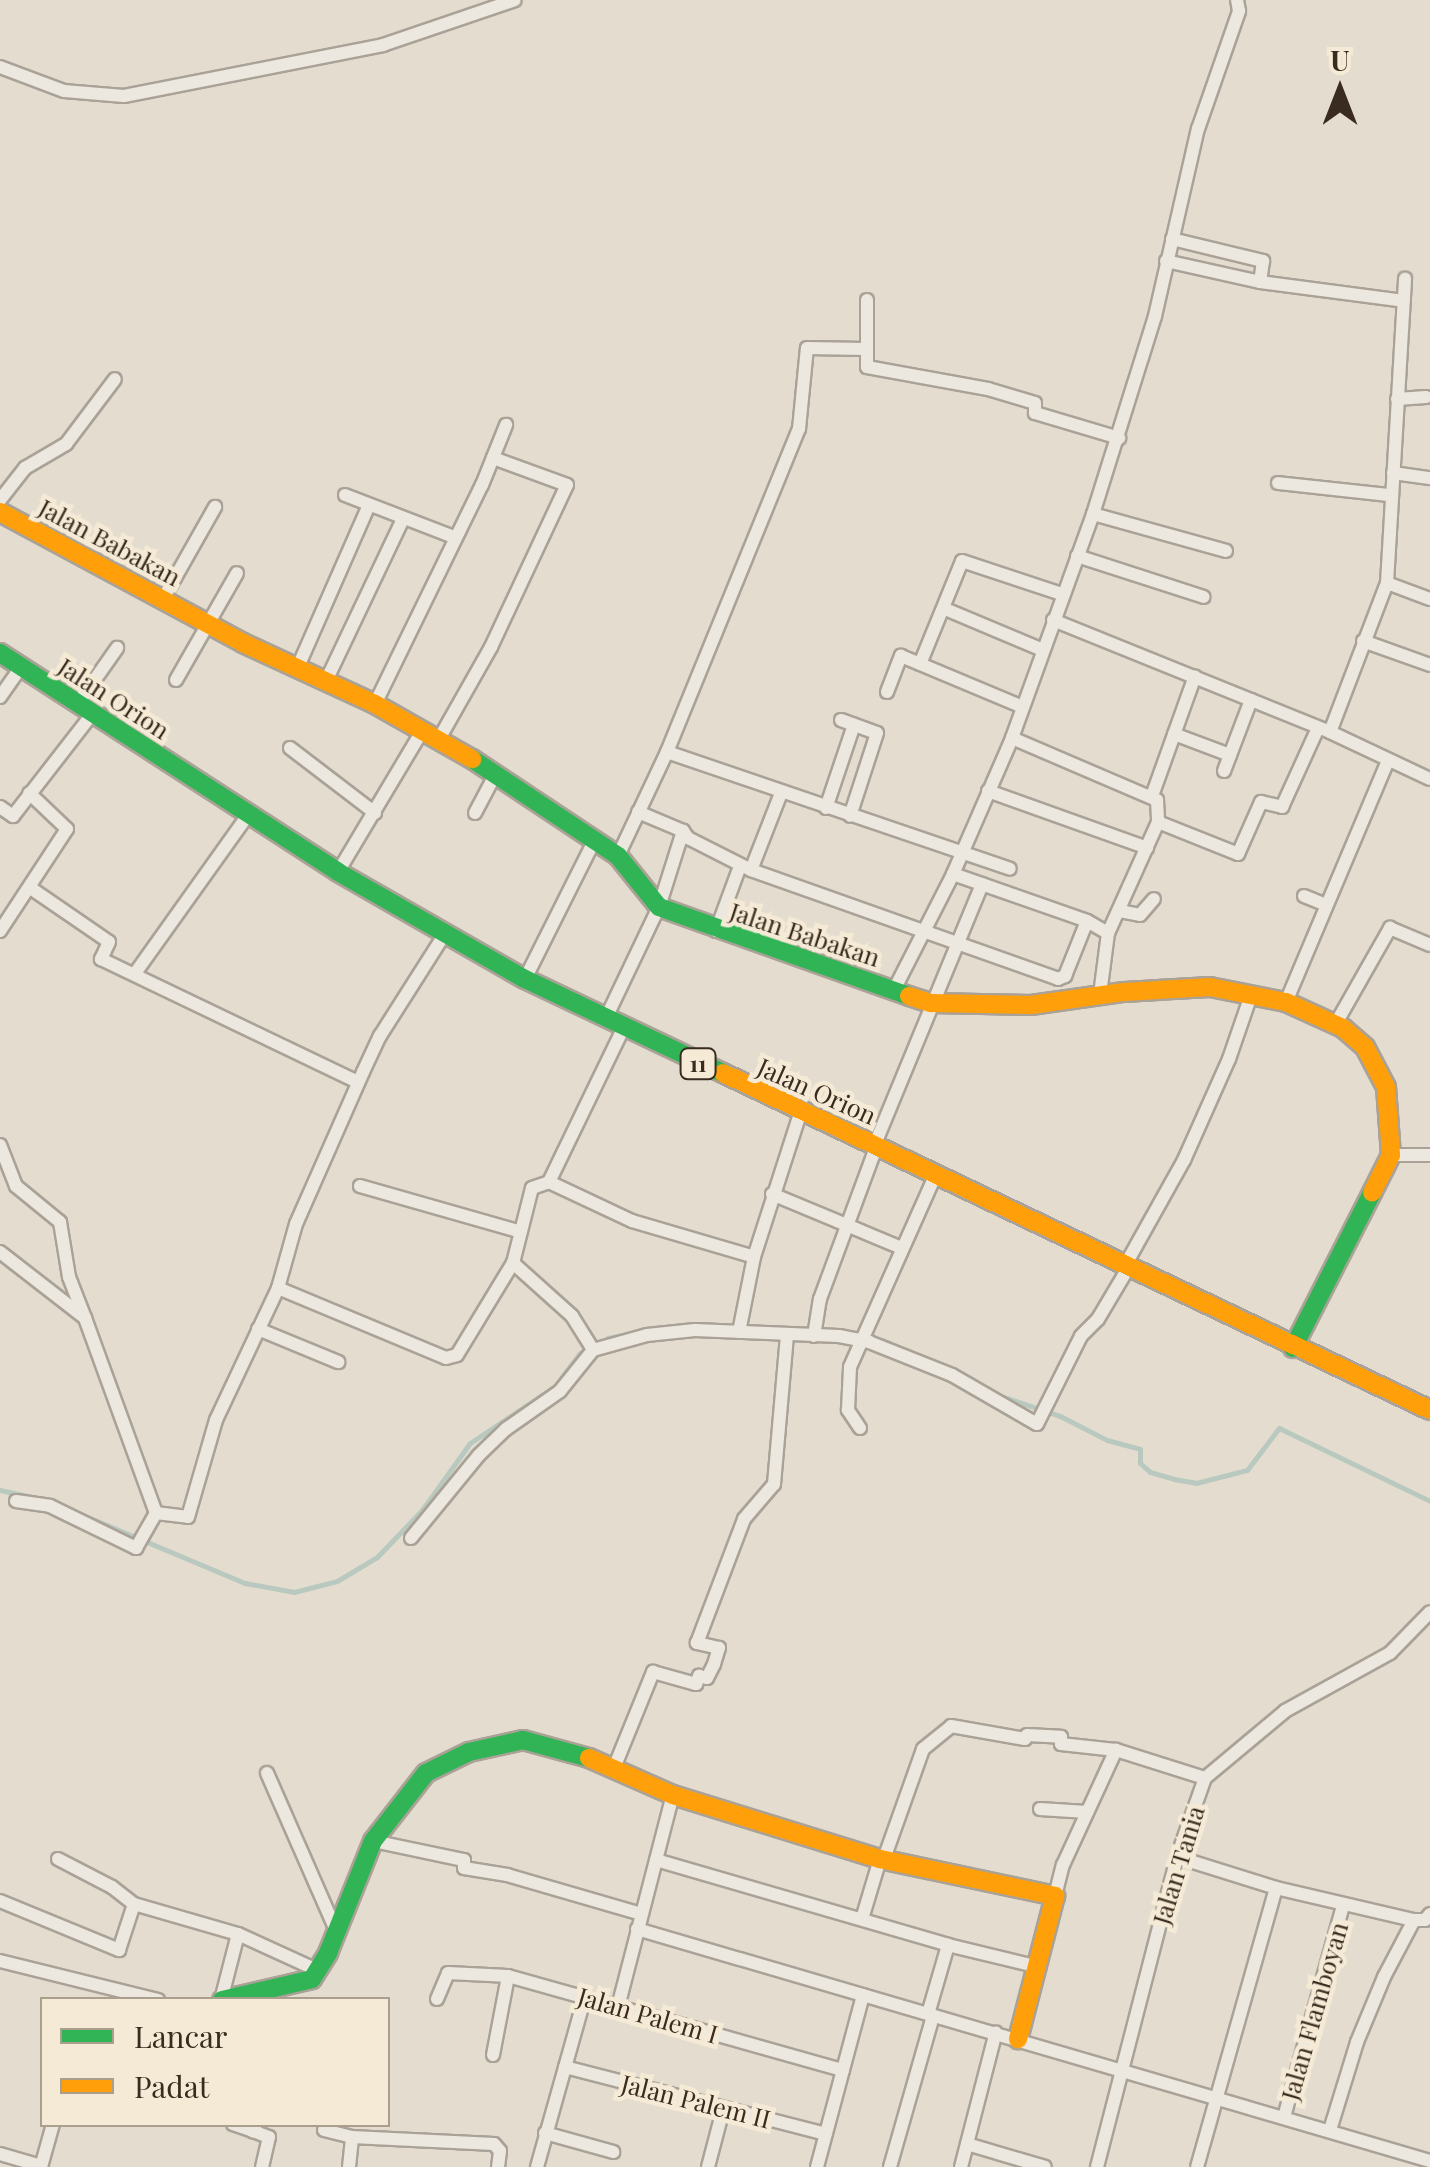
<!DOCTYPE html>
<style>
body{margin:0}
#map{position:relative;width:1430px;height:2167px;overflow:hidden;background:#e4ddcf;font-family:"Playfair Display",serif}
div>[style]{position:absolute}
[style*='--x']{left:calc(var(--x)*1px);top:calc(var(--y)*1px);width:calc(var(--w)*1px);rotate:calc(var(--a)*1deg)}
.stream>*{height:5px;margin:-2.5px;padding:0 2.5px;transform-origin:2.5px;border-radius:2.5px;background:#b9c9bf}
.roads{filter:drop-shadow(2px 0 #aaa297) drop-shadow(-2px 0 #aaa297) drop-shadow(0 2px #aaa297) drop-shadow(0 -2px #aaa297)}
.street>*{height:12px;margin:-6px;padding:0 6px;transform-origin:6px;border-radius:6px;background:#ece8e0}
.fast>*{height:18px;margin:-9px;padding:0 9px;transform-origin:9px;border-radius:9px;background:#30b455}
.slow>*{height:18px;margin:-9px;padding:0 9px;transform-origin:9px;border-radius:9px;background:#ff9f0a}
span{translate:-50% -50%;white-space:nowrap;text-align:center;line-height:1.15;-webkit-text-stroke:9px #f5ead5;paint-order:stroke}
.shield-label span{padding:2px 8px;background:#f5ead5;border:2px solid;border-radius:8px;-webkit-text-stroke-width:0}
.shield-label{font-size:22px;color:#392b1f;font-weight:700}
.street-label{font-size:25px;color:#392b1f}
.legend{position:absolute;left:40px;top:1997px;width:350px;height:130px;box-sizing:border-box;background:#f5ead5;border:2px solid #aa9e8c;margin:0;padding:12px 18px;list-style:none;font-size:30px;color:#392b1f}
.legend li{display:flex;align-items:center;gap:20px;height:50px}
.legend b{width:50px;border:2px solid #aa9e8c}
.north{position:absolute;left:1290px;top:40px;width:100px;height:100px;-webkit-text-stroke:8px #f5ead5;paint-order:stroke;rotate:0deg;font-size:28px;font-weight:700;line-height:40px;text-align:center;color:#392b1f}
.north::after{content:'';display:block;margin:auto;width:35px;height:45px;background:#392b1f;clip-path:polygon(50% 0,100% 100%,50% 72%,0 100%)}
</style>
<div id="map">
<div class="stream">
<div style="--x:882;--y:1340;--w:54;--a:22.8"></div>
<div style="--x:995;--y:1394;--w:69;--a:18.7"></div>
<div style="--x:1060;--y:1416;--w:53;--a:27.1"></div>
<div style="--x:1107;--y:1440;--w:34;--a:15"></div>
<div style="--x:1140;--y:1449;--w:14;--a:90"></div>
<div style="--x:1140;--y:1463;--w:13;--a:42"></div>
<div style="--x:1150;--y:1472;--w:25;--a:16"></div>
<div style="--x:1174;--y:1479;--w:22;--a:10"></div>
<div style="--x:1196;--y:1483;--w:53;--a:-14.3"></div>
<div style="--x:1247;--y:1470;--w:53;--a:-52.7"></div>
<div style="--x:1279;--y:1428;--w:168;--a:25.8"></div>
<div style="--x:0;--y:1490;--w:52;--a:12.2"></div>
<div style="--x:83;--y:1515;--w:176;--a:22.8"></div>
<div style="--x:245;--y:1583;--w:50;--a:10.4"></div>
<div style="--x:294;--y:1592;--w:44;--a:-14.3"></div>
<div style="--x:337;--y:1581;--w:47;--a:-31"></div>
<div style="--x:377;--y:1557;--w:65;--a:-46.2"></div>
<div style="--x:422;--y:1510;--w:82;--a:-54.4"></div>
<div style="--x:470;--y:1443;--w:102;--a:-33.8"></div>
<div style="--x:555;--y:1386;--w:41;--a:-52.9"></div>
<div style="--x:580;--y:1353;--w:32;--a:-28"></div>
<div style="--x:608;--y:1338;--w:45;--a:-11.6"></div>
</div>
<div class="roads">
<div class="street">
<div style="--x:0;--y:67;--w:68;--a:20.6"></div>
<div style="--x:64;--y:91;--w:60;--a:4.8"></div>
<div style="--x:124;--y:96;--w:264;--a:-11.1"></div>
<div style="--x:383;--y:45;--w:139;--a:-18.8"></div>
<div style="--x:1172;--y:239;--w:94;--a:13.6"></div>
<div style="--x:1263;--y:261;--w:21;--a:98"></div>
<div style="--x:1260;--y:282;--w:145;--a:7.5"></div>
<div style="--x:1166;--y:261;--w:96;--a:12.6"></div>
<div style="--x:867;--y:300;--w:67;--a:90"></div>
<div style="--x:867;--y:367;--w:123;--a:10.3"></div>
<div style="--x:988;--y:389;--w:49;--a:16.6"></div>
<div style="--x:1035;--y:403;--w:10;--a:90"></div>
<div style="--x:1035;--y:413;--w:88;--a:16.6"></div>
<div style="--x:1397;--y:399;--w:29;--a:-4"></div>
<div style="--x:1393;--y:473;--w:37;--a:8"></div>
<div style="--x:1278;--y:483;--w:112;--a:6.2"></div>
<div style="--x:345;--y:495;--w:117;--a:21.1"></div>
<div style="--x:0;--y:500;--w:41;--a:-52"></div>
<div style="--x:25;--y:468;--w:48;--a:-30.3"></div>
<div style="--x:66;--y:444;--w:81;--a:-53"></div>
<div style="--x:1093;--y:514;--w:138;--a:15.5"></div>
<div style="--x:1077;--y:556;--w:133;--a:17.9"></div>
<div style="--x:1387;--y:583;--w:46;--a:20.4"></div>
<div style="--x:163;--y:599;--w:106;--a:-60.5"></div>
<div style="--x:950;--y:611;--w:101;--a:22.8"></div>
<div style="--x:1053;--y:620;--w:299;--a:22"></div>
<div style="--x:1330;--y:732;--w:110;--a:25.2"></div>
<div style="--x:1363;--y:641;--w:71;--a:19.7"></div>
<div style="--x:920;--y:664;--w:111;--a:-67.8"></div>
<div style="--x:962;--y:561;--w:105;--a:18.3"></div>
<div style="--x:297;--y:669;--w:179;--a:-66.3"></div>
<div style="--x:176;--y:680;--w:123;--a:-60.3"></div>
<div style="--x:326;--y:681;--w:179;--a:-64.6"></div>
<div style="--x:887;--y:692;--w:39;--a:-69"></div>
<div style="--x:901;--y:656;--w:132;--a:22.7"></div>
<div style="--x:0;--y:697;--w:37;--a:-55"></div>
<div style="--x:375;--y:704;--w:244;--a:-64"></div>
<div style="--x:482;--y:485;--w:65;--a:-68.2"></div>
<div style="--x:77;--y:705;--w:70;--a:-54.9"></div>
<div style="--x:841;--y:720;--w:38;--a:20"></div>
<div style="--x:877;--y:733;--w:87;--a:108"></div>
<div style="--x:1330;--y:732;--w:160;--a:-69.1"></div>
<div style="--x:1387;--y:583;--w:305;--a:-86.6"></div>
<div style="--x:1174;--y:734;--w:60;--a:20.6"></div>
<div style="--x:1012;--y:738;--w:158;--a:23.2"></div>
<div style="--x:1157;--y:800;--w:22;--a:87"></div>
<div style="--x:1158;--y:822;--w:122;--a:114.2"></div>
<div style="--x:439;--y:739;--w:106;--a:-60.5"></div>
<div style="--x:491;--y:647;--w:179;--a:-64.9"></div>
<div style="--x:567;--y:485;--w:79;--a:-160"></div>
<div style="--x:290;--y:748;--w:107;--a:37.4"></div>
<div style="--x:667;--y:752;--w:362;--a:18.8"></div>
<div style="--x:1224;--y:771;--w:76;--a:-69.2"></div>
<div style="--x:988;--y:791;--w:169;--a:19.7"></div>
<div style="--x:1152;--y:796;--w:127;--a:-70.3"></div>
<div style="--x:0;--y:807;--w:16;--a:35"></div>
<div style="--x:13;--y:816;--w:129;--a:-52.2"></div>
<div style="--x:826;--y:808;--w:88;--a:-71.4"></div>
<div style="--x:638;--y:812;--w:49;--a:22.9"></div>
<div style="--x:683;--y:831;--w:9;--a:54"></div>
<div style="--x:688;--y:838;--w:71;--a:26.9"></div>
<div style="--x:751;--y:870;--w:326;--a:19.5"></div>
<div style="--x:1058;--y:979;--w:8;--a:-23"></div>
<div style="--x:1065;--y:976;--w:59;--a:-68.2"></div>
<div style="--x:475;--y:813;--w:43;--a:-62.2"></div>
<div style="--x:1158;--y:822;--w:86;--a:21.8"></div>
<div style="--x:1238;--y:854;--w:57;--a:-66.1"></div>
<div style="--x:1261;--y:802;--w:22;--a:13"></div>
<div style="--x:1282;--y:807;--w:87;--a:-65.5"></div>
<div style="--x:618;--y:856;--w:115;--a:-64.8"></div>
<div style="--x:667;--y:752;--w:349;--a:-67.8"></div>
<div style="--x:799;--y:429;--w:81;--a:-84.4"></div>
<div style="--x:807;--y:348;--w:59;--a:1"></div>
<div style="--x:751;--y:870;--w:83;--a:-68.7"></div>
<div style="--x:338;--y:872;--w:162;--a:-59.2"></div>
<div style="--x:953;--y:874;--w:142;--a:19.3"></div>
<div style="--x:1087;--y:921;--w:24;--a:30"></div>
<div style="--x:1108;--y:933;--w:63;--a:97.4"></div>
<div style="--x:32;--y:889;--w:93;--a:34.5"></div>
<div style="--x:109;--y:942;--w:19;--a:115"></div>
<div style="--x:101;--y:959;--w:285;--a:25.6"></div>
<div style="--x:1304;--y:896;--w:22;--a:22"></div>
<div style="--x:659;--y:907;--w:80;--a:-72.5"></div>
<div style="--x:1120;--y:911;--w:20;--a:11"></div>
<div style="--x:1140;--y:915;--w:21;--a:-49"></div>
<div style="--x:0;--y:931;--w:122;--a:-56.7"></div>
<div style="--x:67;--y:829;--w:52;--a:-136.5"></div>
<div style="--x:716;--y:931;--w:69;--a:-69.7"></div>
<div style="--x:136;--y:972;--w:193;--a:-54.5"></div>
<div style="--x:525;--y:979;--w:152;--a:-63.4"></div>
<div style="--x:894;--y:990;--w:130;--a:-63"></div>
<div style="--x:953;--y:874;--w:148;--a:-66.5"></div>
<div style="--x:1012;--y:738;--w:238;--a:-70.1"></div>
<div style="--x:1093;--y:514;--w:207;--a:-72.6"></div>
<div style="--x:1155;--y:316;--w:192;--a:-77.1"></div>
<div style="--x:1198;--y:129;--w:125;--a:-70.8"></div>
<div style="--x:1239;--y:11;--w:11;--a:-100"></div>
<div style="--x:1286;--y:1002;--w:263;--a:-67.1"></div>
<div style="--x:605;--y:1020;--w:121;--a:-64.5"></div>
<div style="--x:1335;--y:1025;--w:112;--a:-60.4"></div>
<div style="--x:1390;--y:928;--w:43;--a:23"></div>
<div style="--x:875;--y:1144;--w:281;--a:-67.6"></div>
<div style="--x:0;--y:1145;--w:44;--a:68.7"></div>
<div style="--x:16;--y:1186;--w:57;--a:39.3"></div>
<div style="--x:60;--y:1222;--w:56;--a:80.7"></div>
<div style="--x:69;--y:1277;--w:44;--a:68.7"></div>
<div style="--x:1391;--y:1155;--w:39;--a:0"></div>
<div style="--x:549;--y:1182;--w:92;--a:25.2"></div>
<div style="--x:632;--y:1221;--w:127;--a:16.4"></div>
<div style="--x:360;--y:1186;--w:167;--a:15.9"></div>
<div style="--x:772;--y:1194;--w:141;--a:22.6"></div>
<div style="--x:0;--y:1252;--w:108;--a:37.8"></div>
<div style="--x:85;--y:1318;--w:208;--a:70"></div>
<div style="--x:1127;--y:1262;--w:117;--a:-60.8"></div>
<div style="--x:1184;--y:1160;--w:111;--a:-66"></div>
<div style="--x:1229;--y:1059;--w:68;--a:-71"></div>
<div style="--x:513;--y:1263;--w:79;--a:41.9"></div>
<div style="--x:572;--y:1316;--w:40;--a:58"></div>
<div style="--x:278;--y:1288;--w:182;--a:22.6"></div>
<div style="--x:446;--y:1358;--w:11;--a:-15"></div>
<div style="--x:457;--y:1355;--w:108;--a:-58.7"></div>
<div style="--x:513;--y:1263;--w:77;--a:-75.8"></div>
<div style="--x:532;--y:1188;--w:18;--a:-19"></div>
<div style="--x:549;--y:1182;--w:170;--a:-64.2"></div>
<div style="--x:258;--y:1329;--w:87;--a:22.4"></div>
<div style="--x:739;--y:1332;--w:76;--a:-78.7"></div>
<div style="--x:754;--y:1257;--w:153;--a:-72.2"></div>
<div style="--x:814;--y:1336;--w:37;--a:-81"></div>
<div style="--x:820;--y:1299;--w:164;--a:-69.7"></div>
<div style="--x:860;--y:1428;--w:22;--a:-124"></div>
<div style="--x:848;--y:1410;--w:43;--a:-87.3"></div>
<div style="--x:850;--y:1367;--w:211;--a:-66"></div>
<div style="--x:16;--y:1501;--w:34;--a:8"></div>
<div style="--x:50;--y:1506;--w:96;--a:26"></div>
<div style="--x:136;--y:1548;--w:40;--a:-60.3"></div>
<div style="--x:156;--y:1513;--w:32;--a:7"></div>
<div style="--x:188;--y:1517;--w:101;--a:-73.9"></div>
<div style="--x:216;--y:1420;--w:146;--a:-64.8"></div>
<div style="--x:278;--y:1288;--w:66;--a:-74.3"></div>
<div style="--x:296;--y:1224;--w:166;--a:-66.2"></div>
<div style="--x:363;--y:1072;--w:40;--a:-65"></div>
<div style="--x:380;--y:1036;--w:120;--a:-57.6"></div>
<div style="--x:411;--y:1538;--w:107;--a:-50.7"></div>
<div style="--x:479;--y:1455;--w:37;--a:-44"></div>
<div style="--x:506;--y:1429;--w:66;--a:-35.1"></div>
<div style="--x:560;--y:1391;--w:53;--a:-51.2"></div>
<div style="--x:593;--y:1350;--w:56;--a:-15.5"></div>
<div style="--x:647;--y:1335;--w:48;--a:-5.9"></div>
<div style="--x:695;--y:1330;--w:144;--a:2.4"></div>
<div style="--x:839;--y:1336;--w:31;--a:11"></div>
<div style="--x:869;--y:1342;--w:89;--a:21.7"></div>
<div style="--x:952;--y:1375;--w:98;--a:30"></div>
<div style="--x:1037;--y:1424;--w:98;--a:-63.4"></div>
<div style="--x:1081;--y:1336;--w:24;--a:-45"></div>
<div style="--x:1098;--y:1319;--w:63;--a:-59.3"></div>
<div style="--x:614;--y:1768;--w:104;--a:-67.9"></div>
<div style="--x:653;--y:1672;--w:45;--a:15.6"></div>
<div style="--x:696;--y:1684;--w:9;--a:-69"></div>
<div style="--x:699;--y:1676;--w:8;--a:14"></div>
<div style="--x:707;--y:1678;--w:16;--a:-63"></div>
<div style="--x:714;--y:1664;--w:17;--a:-73"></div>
<div style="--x:719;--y:1648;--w:23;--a:-167"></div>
<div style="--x:697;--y:1643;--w:133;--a:-69.2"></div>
<div style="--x:744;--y:1519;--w:46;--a:-49.4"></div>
<div style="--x:774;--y:1484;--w:149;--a:-85"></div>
<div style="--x:267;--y:1773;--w:171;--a:66.3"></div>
<div style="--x:1040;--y:1809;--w:47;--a:3.7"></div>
<div style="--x:373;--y:1841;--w:93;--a:11.8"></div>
<div style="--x:464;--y:1860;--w:8;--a:90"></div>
<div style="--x:464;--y:1868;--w:44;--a:9.2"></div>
<div style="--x:507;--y:1875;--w:140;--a:16.2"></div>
<div style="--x:1177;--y:1857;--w:104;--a:17.4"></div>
<div style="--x:1276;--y:1888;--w:290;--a:105.8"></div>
<div style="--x:58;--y:1859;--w:61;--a:27.4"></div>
<div style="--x:112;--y:1887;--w:28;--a:38"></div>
<div style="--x:134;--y:1904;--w:108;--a:16.1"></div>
<div style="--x:238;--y:1934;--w:68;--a:104.4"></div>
<div style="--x:656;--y:1860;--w:304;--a:16.2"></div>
<div style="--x:948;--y:1945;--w:94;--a:13.6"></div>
<div style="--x:1276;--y:1888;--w:142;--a:13.1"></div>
<div style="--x:1055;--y:1896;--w:32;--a:-76"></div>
<div style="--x:1063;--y:1865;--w:127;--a:-65.3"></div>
<div style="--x:0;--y:1901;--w:129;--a:22.4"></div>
<div style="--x:119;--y:1950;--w:48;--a:-71.9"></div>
<div style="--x:862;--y:1919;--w:63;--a:-73.3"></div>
<div style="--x:880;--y:1859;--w:6;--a:-31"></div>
<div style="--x:885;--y:1856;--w:114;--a:-70.4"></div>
<div style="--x:923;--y:1749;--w:36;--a:-39"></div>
<div style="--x:951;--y:1726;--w:75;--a:10"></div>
<div style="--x:1025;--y:1739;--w:4;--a:-63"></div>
<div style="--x:1027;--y:1735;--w:34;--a:3"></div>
<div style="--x:1061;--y:1737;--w:7;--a:90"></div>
<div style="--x:1061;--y:1744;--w:55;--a:6.2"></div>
<div style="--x:1116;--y:1750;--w:93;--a:17.5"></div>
<div style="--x:637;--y:1929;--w:826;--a:16.31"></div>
<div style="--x:238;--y:1934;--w:89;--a:24.6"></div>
<div style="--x:0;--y:1961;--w:163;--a:13.9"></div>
<div style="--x:437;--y:1999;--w:28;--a:-67"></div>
<div style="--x:448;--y:1973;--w:60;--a:2.9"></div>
<div style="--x:508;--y:1976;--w:348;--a:15.7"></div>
<div style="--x:618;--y:2007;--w:219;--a:-75.5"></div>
<div style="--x:928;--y:2014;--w:72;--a:-73.8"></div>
<div style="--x:493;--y:2055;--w:80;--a:-79.2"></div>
<div style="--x:565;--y:2067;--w:269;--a:14.4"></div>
<div style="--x:1284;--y:2117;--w:220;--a:-74.4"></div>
<div style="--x:233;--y:2124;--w:21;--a:19"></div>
<div style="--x:256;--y:2124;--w:8;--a:113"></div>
<div style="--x:253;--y:2131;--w:17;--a:21"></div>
<div style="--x:269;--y:2137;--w:31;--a:103"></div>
<div style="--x:324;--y:2130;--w:29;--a:14"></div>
<div style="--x:352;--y:2137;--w:142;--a:2.8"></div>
<div style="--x:494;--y:2144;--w:9;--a:49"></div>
<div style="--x:500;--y:2151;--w:16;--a:97"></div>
<div style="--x:1330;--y:2130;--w:92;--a:-72.9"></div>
<div style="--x:1357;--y:2042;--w:70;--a:-67.4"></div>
<div style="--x:1384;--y:1977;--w:64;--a:-62.2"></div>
<div style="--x:1414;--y:1920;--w:11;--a:0"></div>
<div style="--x:1425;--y:1920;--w:8;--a:-50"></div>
<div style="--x:545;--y:2133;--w:71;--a:15.6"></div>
<div style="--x:967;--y:2144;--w:81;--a:16.4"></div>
<div style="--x:0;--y:2154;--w:43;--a:16.3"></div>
<div style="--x:41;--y:2167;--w:45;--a:-74.4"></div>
<div style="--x:349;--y:2167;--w:30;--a:-84"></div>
<div style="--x:537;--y:2167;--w:178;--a:-74.3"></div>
<div style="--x:708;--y:2167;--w:59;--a:-75.3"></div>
<div style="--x:817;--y:2167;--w:178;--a:-75"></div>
<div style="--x:890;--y:2167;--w:157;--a:-74.1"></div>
<div style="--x:961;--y:2167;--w:139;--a:-75.5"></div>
<div style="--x:1097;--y:2167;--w:320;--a:-75.5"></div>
<div style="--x:1177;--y:1857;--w:84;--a:-70.5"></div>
<div style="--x:1205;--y:1778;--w:104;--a:-39.9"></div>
<div style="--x:1285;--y:1711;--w:120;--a:-28.9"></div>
<div style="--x:1390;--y:1653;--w:57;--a:-45.7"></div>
</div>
<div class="fast">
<div style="--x:0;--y:653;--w:403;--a:32.9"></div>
<div style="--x:338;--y:872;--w:215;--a:29.8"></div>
<div style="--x:525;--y:979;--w:219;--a:25.4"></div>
<div style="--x:472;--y:759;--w:175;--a:33.6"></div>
<div style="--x:618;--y:856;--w:65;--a:51.2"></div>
<div style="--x:659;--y:907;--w:265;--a:19.6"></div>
<div style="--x:1293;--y:1348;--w:174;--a:-63"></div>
<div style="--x:222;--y:2000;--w:92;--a:-13.1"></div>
<div style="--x:312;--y:1979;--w:31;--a:-58"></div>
<div style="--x:328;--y:1953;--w:121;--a:-68.1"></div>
<div style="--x:373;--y:1841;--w:86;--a:-52.1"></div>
<div style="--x:426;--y:1773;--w:48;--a:-26"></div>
<div style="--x:469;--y:1752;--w:55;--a:-12.5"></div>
<div style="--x:523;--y:1740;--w:68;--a:15.3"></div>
</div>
<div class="slow">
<div style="--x:0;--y:512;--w:276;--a:28.3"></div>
<div style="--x:243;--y:643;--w:145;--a:24.8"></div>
<div style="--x:375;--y:704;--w:112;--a:29.6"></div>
<div style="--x:909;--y:996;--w:23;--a:18"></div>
<div style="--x:931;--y:1003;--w:100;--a:1.1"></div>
<div style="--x:1031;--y:1005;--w:94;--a:-8"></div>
<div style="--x:1124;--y:992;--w:86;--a:-3.3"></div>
<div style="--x:1210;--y:987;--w:77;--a:11.2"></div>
<div style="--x:1286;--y:1002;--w:63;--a:24.5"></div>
<div style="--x:1343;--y:1028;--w:29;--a:41"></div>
<div style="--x:1365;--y:1047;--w:45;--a:62.3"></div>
<div style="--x:1386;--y:1087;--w:68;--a:85.8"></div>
<div style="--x:1391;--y:1155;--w:42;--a:116.6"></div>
<div style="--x:723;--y:1073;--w:783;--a:25.49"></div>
<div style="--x:589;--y:1758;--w:92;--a:23.8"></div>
<div style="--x:673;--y:1795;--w:217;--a:17.2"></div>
<div style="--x:880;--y:1859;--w:179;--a:11.9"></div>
<div style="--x:1055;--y:1896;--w:148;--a:104.5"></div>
</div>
</div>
<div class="shield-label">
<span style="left:698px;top:1064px">11</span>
</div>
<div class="street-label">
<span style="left:110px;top:542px;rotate:28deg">Jalan Babakan</span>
<span style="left:114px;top:698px;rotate:33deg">Jalan Orion</span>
<span style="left:805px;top:934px;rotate:18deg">Jalan Babakan</span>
<span style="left:817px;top:1091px;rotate:24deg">Jalan Orion</span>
<span style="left:1178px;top:1865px;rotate:-73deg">Jalan Tania</span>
<span style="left:1314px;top:2011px;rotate:-74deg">Jalan Flamboyan</span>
<span style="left:648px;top:2015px;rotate:16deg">Jalan Palem I</span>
<span style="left:696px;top:2101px;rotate:14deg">Jalan Palem II</span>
</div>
<ul class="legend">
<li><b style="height:12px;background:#30b455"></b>Lancar</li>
<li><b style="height:12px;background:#ff9f0a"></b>Padat</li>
</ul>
<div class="north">U</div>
</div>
